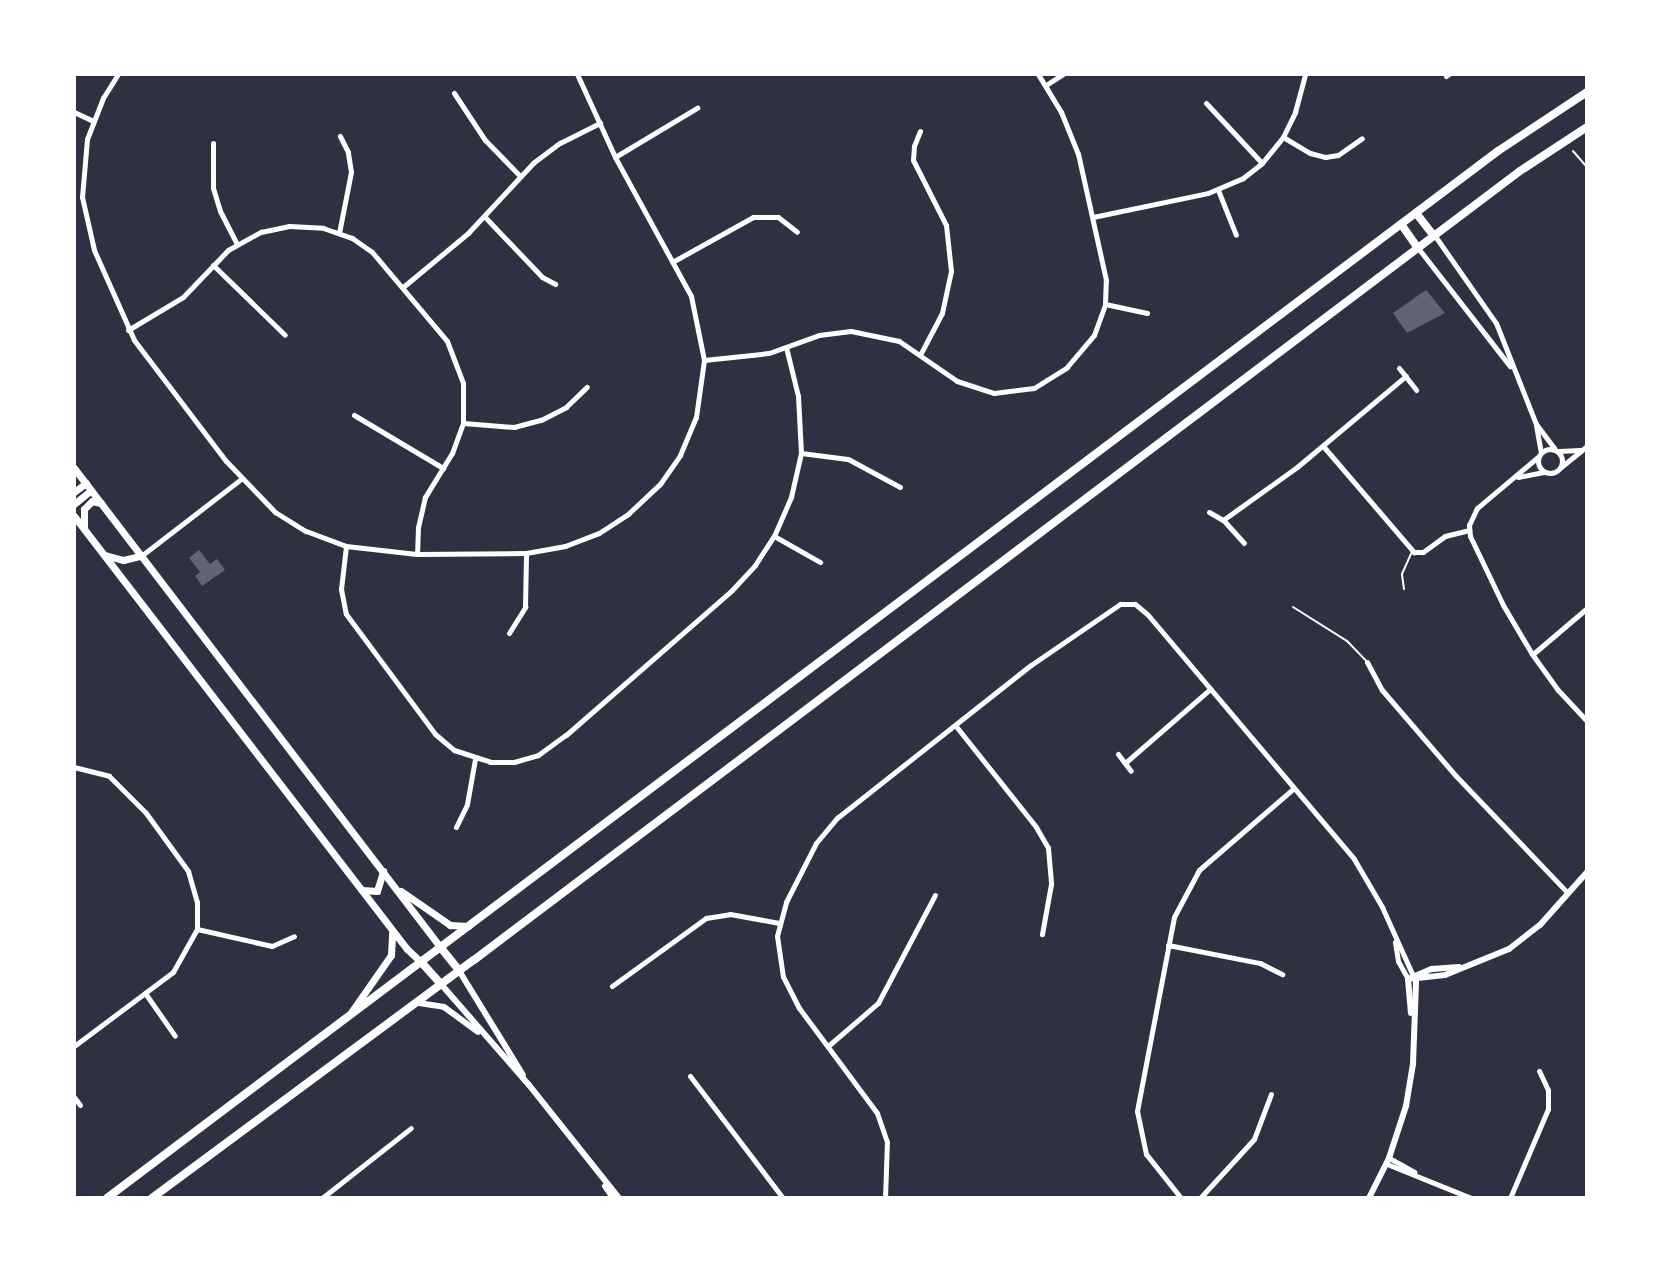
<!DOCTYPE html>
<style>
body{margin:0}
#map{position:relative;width:1661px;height:1272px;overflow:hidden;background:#2d3142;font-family:"PT Sans Narrow",sans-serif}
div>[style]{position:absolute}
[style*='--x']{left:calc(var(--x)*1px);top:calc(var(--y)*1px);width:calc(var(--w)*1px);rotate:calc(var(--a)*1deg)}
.building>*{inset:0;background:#626471}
.service>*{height:2px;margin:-1px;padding:0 1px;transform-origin:1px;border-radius:1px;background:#fff}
.minor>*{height:5px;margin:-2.5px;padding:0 2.5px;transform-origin:2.5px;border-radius:2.5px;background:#fff}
.minor>.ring{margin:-2.5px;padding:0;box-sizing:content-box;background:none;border:5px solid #fff;border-radius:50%}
.tertiary>*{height:6px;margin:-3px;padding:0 3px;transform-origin:3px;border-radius:3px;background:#fff}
.primary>*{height:7px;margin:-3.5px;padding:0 3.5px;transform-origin:3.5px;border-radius:3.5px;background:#fff}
.trunk>*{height:8px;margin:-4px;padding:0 4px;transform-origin:4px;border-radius:4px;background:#fff}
span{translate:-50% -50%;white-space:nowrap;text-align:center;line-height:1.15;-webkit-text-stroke:8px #fff;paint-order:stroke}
.frame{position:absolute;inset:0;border:76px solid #fff;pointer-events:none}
</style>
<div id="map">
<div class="building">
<div style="clip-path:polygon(1426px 290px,1445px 313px,1407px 333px,1393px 313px)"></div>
<div style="clip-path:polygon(199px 550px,210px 564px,217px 559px,225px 570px,202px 586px,195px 576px,200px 572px,189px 558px)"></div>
</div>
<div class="service">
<div style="--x:1573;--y:151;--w:20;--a:49"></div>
<div style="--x:1404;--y:589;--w:15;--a:-98"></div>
<div style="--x:1402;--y:574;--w:24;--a:-66"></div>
<div style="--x:1293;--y:607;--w:64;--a:32.2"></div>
<div style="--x:1347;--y:641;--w:28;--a:46"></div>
</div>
<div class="minor">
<div style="--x:118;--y:74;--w:28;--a:122"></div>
<div style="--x:103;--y:98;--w:44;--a:111.3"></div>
<div style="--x:87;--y:139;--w:58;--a:94.9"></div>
<div style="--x:82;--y:197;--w:54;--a:77.2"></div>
<div style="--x:94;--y:250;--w:98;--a:66"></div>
<div style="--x:134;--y:340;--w:152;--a:52.8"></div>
<div style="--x:226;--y:461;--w:71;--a:46.1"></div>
<div style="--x:275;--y:512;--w:36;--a:32"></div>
<div style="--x:306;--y:531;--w:43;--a:20.6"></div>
<div style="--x:346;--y:546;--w:71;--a:6.4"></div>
<div style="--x:417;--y:554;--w:109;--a:-0.5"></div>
<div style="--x:526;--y:553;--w:40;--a:-10"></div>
<div style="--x:565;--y:546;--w:36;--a:-21"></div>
<div style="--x:599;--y:533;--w:35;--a:-33"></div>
<div style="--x:628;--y:514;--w:44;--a:-43.2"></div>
<div style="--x:660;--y:484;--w:35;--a:-55"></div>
<div style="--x:680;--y:455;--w:41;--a:-67.2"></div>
<div style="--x:696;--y:417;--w:58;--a:-82"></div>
<div style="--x:704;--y:360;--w:65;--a:-101.5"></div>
<div style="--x:691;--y:296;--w:158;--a:-118.7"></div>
<div style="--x:615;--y:157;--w:91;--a:-114.6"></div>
<div style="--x:1446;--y:76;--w:4;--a:-34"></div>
<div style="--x:1046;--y:85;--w:20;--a:-33"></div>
<div style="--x:454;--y:93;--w:56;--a:56.6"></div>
<div style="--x:485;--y:140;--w:50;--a:45.8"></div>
<div style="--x:1206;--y:103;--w:82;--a:47"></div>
<div style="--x:74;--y:112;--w:21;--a:25"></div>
<div style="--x:920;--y:131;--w:16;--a:112"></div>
<div style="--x:914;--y:146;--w:14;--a:94"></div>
<div style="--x:913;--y:160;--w:73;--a:63.1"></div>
<div style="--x:946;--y:225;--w:46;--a:83.8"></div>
<div style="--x:951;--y:271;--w:43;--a:102.1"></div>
<div style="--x:942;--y:313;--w:45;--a:117.7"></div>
<div style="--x:1283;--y:137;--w:31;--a:31"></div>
<div style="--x:1310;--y:153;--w:16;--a:15"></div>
<div style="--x:1325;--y:157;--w:13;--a:-9"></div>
<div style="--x:1338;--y:155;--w:29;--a:-35"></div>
<div style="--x:213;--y:143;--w:45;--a:90"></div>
<div style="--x:213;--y:188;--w:24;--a:73"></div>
<div style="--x:220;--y:211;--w:37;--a:63"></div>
<div style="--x:615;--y:157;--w:96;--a:-30.9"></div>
<div style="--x:1218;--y:190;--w:48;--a:68.2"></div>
<div style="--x:484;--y:216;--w:84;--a:46.4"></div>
<div style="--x:542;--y:277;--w:15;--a:28"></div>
<div style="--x:1093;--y:217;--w:117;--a:-11.8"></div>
<div style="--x:1208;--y:193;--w:38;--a:-23"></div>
<div style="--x:1243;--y:178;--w:24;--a:-38"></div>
<div style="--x:1262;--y:163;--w:33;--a:-51"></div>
<div style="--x:1283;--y:137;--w:28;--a:-64"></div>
<div style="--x:1295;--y:112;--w:39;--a:-75"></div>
<div style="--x:339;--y:233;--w:62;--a:-78.9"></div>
<div style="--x:351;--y:172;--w:20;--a:-99"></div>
<div style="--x:348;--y:152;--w:18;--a:-117"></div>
<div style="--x:1435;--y:236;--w:106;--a:55"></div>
<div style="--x:1496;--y:323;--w:109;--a:68.4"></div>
<div style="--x:1536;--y:424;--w:31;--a:53"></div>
<div style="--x:1418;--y:248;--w:150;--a:52.1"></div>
<div style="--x:674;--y:261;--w:90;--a:-29.1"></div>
<div style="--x:753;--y:217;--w:25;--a:0"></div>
<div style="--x:778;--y:217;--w:24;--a:38"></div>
<div style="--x:213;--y:265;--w:100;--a:44.2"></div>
<div style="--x:403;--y:287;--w:85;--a:-39.7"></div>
<div style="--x:468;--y:233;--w:96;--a:-47.1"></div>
<div style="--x:533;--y:163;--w:34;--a:-37"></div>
<div style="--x:560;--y:143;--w:45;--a:-26.6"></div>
<div style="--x:1105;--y:304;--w:43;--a:12.1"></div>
<div style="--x:128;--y:330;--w:64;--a:-31"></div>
<div style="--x:183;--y:297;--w:65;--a:-46.2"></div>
<div style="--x:228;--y:250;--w:38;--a:-29"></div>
<div style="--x:261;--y:232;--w:29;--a:-12"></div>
<div style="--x:289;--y:226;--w:34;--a:3"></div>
<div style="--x:323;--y:228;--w:31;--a:19"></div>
<div style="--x:352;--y:238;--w:24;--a:35"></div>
<div style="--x:372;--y:252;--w:116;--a:49.9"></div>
<div style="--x:447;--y:341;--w:45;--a:69.1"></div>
<div style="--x:463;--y:383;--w:40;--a:90"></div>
<div style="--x:463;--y:423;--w:32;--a:110"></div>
<div style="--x:452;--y:453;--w:52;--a:121.5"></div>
<div style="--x:425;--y:497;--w:31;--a:103"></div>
<div style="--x:418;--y:527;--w:27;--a:92"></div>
<div style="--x:704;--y:360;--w:65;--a:-6.1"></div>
<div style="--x:769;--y:353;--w:53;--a:-19.8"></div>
<div style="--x:819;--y:335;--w:32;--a:-7"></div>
<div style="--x:851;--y:331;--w:49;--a:11.8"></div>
<div style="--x:899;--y:341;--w:70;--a:34.6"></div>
<div style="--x:957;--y:381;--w:39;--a:18"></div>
<div style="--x:994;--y:393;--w:40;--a:-7.1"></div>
<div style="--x:1034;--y:388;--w:39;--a:-32"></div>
<div style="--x:1067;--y:367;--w:42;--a:-49.8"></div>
<div style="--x:1094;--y:335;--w:33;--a:-70"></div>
<div style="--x:1105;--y:304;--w:24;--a:-88"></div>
<div style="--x:1106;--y:280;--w:129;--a:-102.5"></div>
<div style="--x:1078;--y:154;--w:45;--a:-112"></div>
<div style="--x:1061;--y:112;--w:44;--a:-121.2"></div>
<div style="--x:1399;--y:368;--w:28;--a:52"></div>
<div style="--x:354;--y:415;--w:104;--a:30.8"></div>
<div style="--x:463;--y:423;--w:51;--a:4.5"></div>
<div style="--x:514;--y:427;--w:28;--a:-15"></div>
<div style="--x:541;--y:420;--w:28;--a:-27"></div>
<div style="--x:566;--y:407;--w:29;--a:-44"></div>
<div style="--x:1536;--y:425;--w:28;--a:80"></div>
<div style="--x:1323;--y:446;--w:140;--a:49.4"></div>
<div style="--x:1414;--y:552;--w:9;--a:0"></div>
<div style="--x:1423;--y:552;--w:27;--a:-36"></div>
<div style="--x:1445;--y:536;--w:25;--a:-14"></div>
<div class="ring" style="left:1538px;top:449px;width:19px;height:19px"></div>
<div style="--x:1559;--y:451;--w:21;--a:-3"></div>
<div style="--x:801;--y:453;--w:47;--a:7.3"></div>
<div style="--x:848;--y:459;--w:59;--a:28.3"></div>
<div style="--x:1539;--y:456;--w:81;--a:140"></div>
<div style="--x:1477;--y:508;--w:19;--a:115"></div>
<div style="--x:1469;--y:525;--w:11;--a:85"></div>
<div style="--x:1470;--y:536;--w:76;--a:64.4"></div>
<div style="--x:1503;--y:605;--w:57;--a:59.4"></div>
<div style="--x:1532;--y:654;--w:44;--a:54.2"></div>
<div style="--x:1558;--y:690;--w:42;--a:46.9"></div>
<div style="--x:1561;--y:467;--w:33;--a:-39"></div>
<div style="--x:1518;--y:477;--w:26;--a:-11"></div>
<div style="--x:1209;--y:512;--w:16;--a:30"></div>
<div style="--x:774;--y:536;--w:53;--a:29.5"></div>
<div style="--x:1244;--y:543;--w:31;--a:-132"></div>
<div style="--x:1223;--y:520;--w:91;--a:-35.6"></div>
<div style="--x:1297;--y:467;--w:142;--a:-39.9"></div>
<div style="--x:346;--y:546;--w:43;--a:96.6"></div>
<div style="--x:341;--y:589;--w:25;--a:79"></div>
<div style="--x:346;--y:614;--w:149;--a:53.4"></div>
<div style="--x:435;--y:734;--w:25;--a:40"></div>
<div style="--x:454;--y:750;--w:38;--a:18"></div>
<div style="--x:490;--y:762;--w:24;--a:0"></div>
<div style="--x:514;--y:762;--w:25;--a:-16"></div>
<div style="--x:538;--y:755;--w:34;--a:-36"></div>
<div style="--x:566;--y:735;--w:220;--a:-41.1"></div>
<div style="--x:732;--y:590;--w:34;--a:-47"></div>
<div style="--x:755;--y:565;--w:35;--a:-57"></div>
<div style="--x:774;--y:536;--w:43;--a:-66.4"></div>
<div style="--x:791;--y:497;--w:45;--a:-77.2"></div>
<div style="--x:801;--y:453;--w:57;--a:-93"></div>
<div style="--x:798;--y:396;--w:50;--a:-103.8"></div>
<div style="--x:141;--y:556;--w:126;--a:-37.6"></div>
<div style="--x:509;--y:633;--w:31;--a:-58"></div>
<div style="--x:525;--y:607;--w:54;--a:-88.9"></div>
<div style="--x:1533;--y:654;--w:71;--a:-40.4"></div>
<div style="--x:1367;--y:662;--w:32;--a:62"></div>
<div style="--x:1382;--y:690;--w:113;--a:49.3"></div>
<div style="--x:1456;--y:776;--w:161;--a:46.3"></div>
<div style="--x:955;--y:725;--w:130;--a:51.5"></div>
<div style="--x:1036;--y:827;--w:24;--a:60"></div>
<div style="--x:1048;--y:848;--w:36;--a:85"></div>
<div style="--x:1051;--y:884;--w:51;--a:100.2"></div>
<div style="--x:1118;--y:754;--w:21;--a:53"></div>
<div style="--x:1125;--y:763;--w:113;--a:-41"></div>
<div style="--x:74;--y:767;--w:36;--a:14"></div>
<div style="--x:109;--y:776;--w:52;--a:45"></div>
<div style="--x:146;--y:813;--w:72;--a:54.1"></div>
<div style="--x:188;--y:871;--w:32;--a:74"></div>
<div style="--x:197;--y:902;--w:27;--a:90"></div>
<div style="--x:197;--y:929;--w:49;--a:119.2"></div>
<div style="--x:173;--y:972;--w:124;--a:143.2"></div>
<div style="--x:456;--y:827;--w:25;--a:-64"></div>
<div style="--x:467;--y:804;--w:46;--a:-79.9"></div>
<div style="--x:197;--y:929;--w:77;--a:12.8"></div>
<div style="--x:272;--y:946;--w:24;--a:-24"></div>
<div style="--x:1395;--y:942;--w:19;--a:81"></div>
<div style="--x:1398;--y:961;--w:21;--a:61"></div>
<div style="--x:1168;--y:945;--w:94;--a:11.1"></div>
<div style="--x:1260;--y:963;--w:25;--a:27"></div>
<div style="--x:612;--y:986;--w:116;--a:-35.9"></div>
<div style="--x:706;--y:918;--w:24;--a:-9"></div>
<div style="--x:730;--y:914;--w:50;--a:10.4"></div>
<div style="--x:145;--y:993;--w:52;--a:55.1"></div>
<div style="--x:828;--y:1046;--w:66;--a:-40.7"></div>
<div style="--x:878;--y:1003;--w:122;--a:-62.2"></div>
<div style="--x:690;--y:1076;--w:153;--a:52.7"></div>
<div style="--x:74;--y:1097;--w:10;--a:53"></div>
<div style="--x:1389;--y:1158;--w:29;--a:29"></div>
<div style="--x:1387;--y:1164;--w:91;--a:22"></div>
<div style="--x:322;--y:1198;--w:113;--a:-38.2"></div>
<div style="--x:885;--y:1198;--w:56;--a:-88"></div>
<div style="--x:887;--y:1142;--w:31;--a:-109"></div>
<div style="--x:877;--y:1113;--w:131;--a:-126.6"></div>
<div style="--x:799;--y:1008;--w:35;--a:-117"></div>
<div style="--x:783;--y:977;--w:41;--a:-98.3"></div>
<div style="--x:777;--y:936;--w:35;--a:-75"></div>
<div style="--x:786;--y:902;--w:66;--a:-63"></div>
<div style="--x:816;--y:843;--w:33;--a:-50"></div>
<div style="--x:837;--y:818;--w:247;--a:-38.3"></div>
<div style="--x:1031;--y:665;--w:108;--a:-34.4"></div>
<div style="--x:1120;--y:604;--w:15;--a:0"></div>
<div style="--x:1135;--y:604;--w:17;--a:40"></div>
<div style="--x:1148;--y:615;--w:319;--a:49.8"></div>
<div style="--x:1354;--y:859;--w:56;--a:59.7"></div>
<div style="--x:1382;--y:907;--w:80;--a:65.7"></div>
<div style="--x:1181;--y:1198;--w:56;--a:-128.5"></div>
<div style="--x:1146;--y:1154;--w:44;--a:-101.8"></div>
<div style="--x:1137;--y:1111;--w:197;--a:-79.2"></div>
<div style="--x:1174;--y:917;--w:53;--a:-62"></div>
<div style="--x:1199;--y:870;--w:125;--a:-40.8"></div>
<div style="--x:1200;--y:1198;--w:80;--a:-47.5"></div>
<div style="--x:1254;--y:1139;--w:48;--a:-69.3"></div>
<div style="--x:1510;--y:1198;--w:97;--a:-66.9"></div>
<div style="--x:1548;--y:1109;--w:19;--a:-90"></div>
<div style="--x:1548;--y:1090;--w:21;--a:-115"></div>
</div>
<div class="tertiary">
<div style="--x:458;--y:969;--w:124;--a:58.5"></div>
<div style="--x:1408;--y:979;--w:37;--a:-6"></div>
<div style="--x:1445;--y:975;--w:69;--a:-22.1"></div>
<div style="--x:1509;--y:949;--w:39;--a:-38"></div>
<div style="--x:1540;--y:925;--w:71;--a:-48.4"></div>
<div style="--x:1408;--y:979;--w:26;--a:-23"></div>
<div style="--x:1432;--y:969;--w:27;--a:-4"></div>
<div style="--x:1408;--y:979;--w:34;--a:85"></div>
<div style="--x:440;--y:983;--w:135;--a:48.9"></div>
<div style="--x:529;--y:1085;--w:144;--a:51.5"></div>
<div style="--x:419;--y:1003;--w:25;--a:9"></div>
<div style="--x:444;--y:1007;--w:42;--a:36.3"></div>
<div style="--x:605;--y:1186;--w:14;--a:56"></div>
<div style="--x:1369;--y:1198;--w:45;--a:-63.4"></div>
<div style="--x:1389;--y:1158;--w:55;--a:-71.9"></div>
<div style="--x:1406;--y:1106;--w:43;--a:-80.5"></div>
<div style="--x:1413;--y:1064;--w:83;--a:-87.9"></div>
</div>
<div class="primary">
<div style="--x:74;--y:468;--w:604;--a:52.6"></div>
<div style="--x:74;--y:492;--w:15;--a:-37"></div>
<div style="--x:74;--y:504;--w:22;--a:-39"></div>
<div style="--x:74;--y:516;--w:546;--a:52.44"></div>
<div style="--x:407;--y:949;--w:21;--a:43"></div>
<div style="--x:84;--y:528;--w:19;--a:-90"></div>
<div style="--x:84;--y:509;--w:11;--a:-45"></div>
<div style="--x:92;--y:501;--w:9;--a:13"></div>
<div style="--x:105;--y:555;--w:19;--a:16"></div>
<div style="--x:123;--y:560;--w:18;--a:-13"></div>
<div style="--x:362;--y:890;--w:15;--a:4"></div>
<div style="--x:377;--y:891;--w:21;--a:-73"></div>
<div style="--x:401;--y:891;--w:60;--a:34.8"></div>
<div style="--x:450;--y:925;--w:18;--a:3"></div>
<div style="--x:352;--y:1011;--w:68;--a:-55.1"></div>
<div style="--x:391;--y:955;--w:22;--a:-87"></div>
</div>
<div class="trunk">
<div style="--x:1416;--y:213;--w:29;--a:52"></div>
<div style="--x:1401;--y:224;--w:29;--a:55"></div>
<div style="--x:441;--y:948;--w:27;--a:51"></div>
<div style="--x:422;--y:963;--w:27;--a:48"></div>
<div style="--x:107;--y:1198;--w:1741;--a:-36.97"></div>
<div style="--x:1498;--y:151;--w:107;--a:-33.5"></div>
<div style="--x:152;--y:1198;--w:400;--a:-36.5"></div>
<div style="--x:474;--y:960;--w:1310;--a:-37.03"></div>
<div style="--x:1520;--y:171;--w:80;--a:-33.3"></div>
</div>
<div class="frame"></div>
</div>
